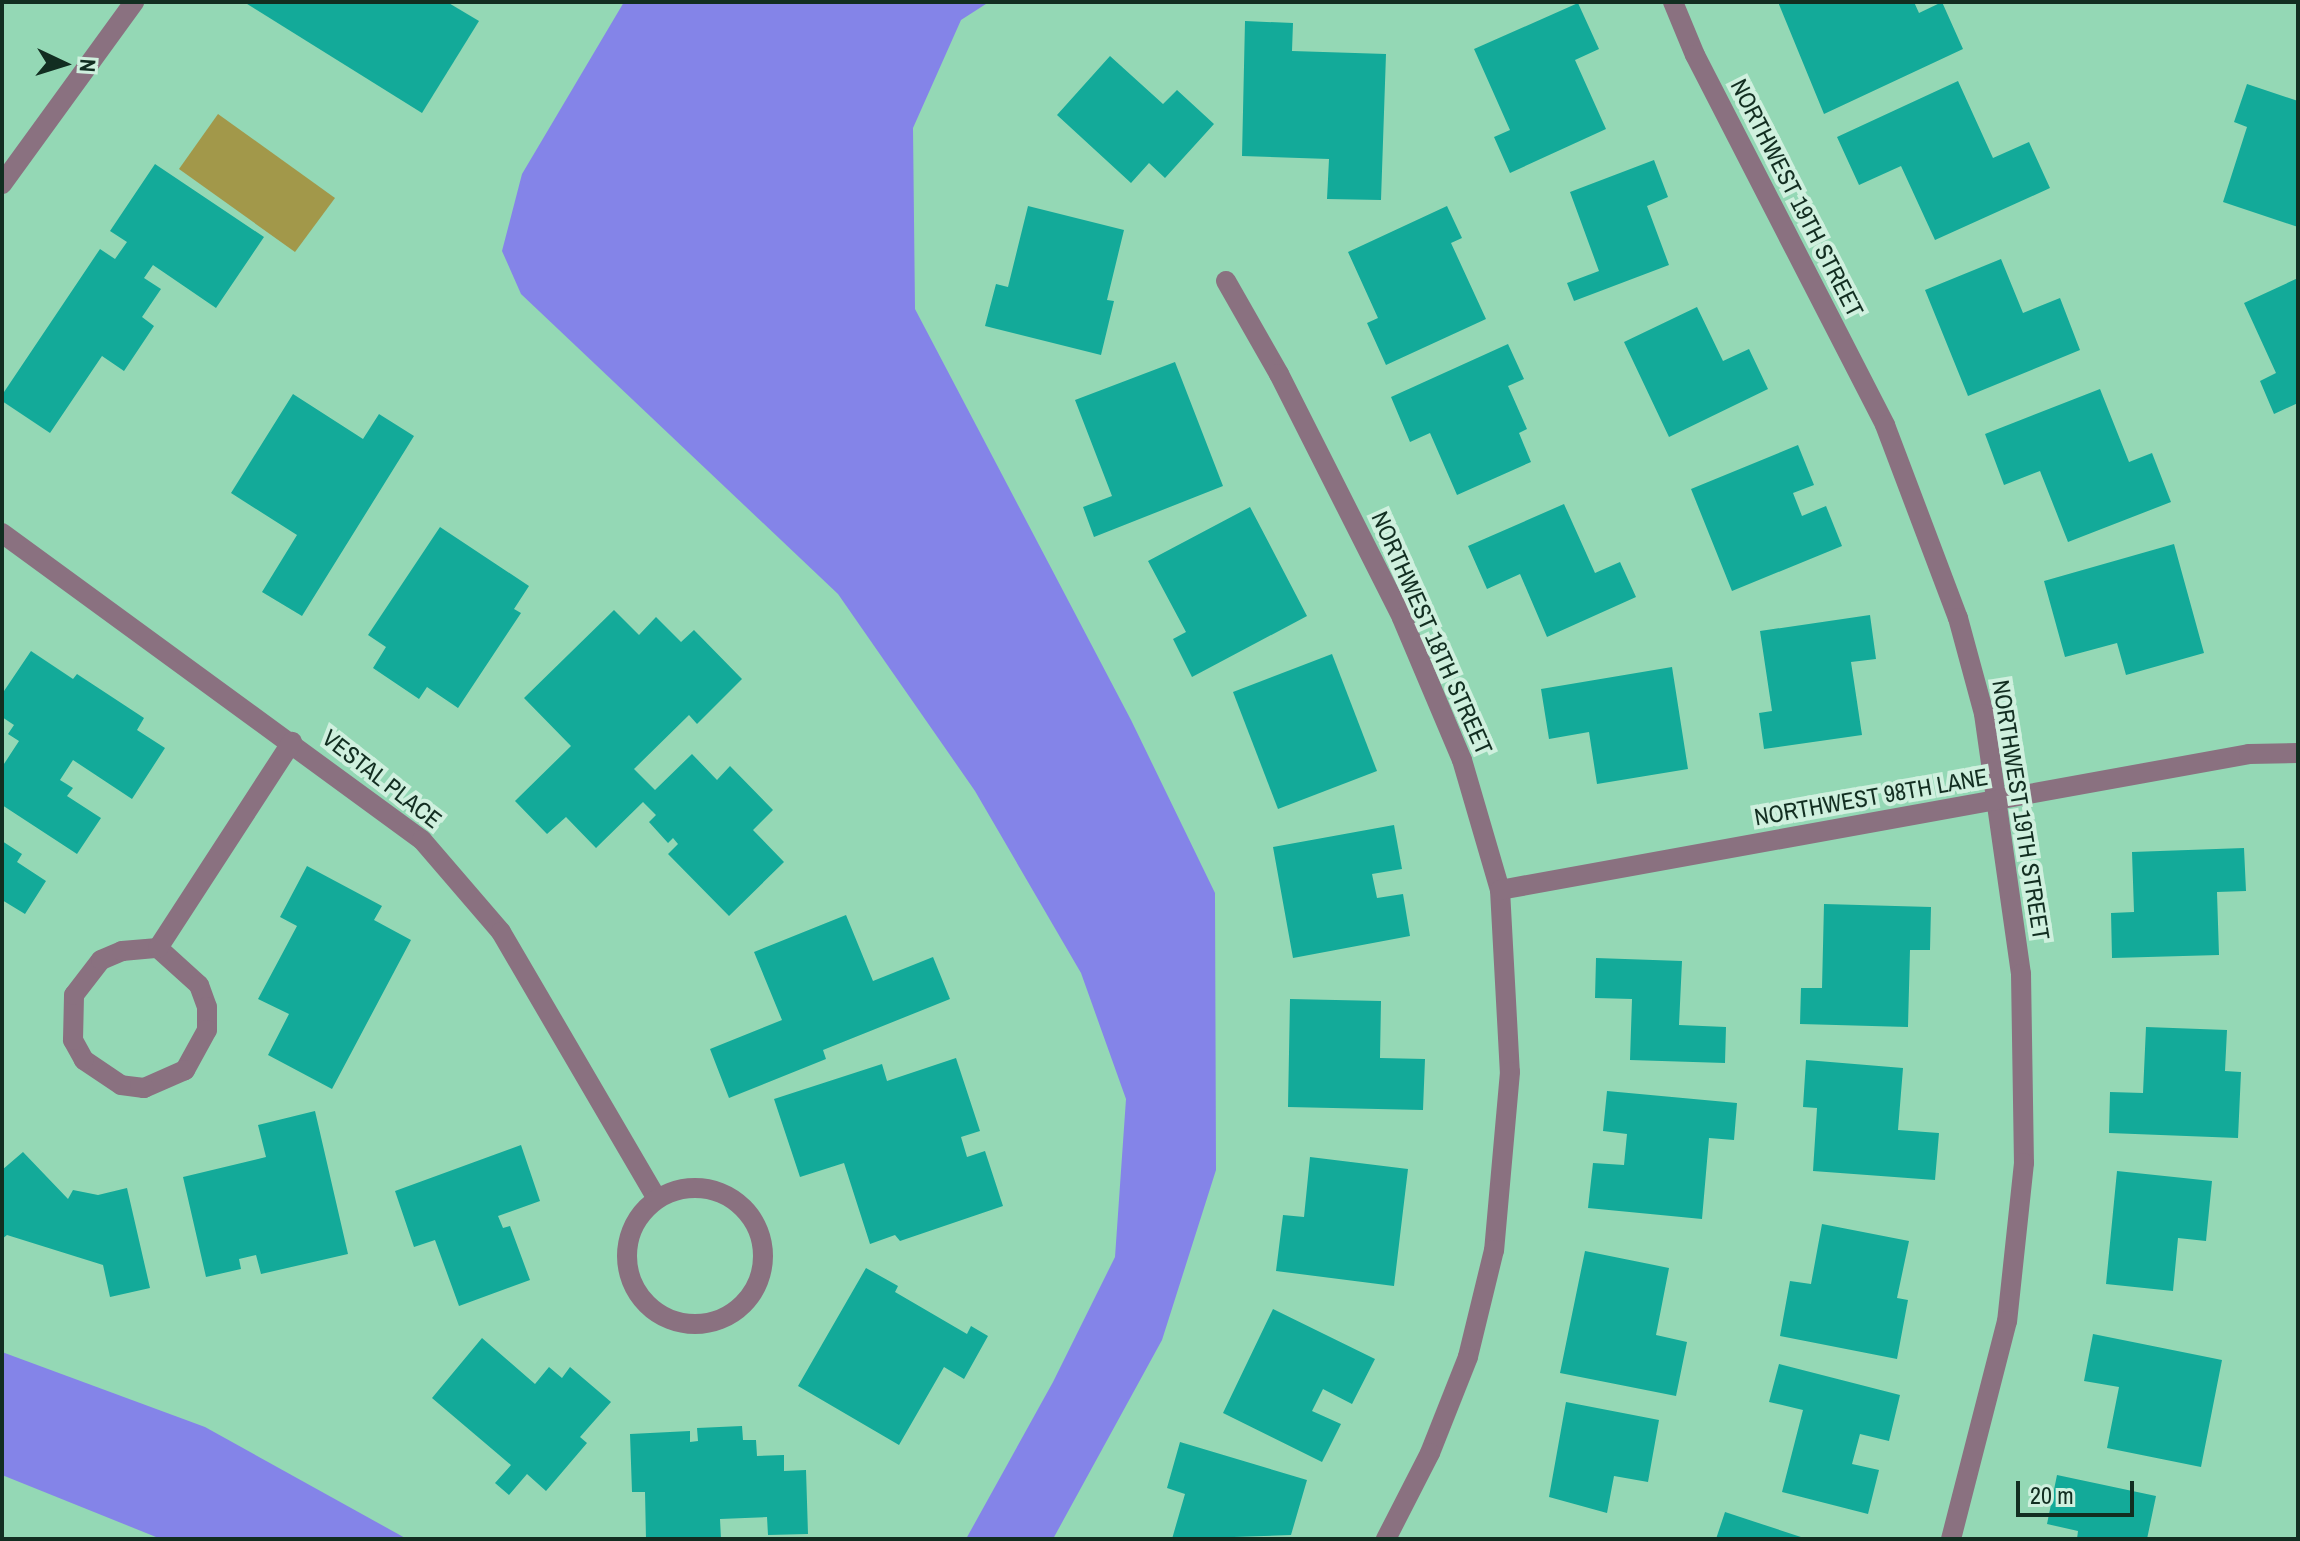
<!DOCTYPE html>
<style>
body{margin:0}
#map{position:relative;width:2300px;height:1541px;overflow:hidden;background:#94d8b5;font-family:"Archivo Narrow",sans-serif}
div>[style]{position:absolute}
[style*='--x']{left:calc(var(--x)*1px);top:calc(var(--y)*1px);width:calc(var(--w)*1px);rotate:calc(var(--a)*1deg)}
.green>*{inset:0;background:#a2984a}
.water>*{inset:0;background:#8484e8}
.building>*{inset:0;background:#13aa99}
.minor>*{height:20px;margin:-10px;padding:0 10px;transform-origin:10px;border-radius:10px;background:#8a7180}
.minor>.ring{margin:-10px;padding:0;box-sizing:content-box;background:none;border:20px solid #8a7180;border-radius:50%}
span{translate:-50% -50%;white-space:nowrap;text-align:center;line-height:1.15;-webkit-text-stroke:8px #cff0de;paint-order:stroke}
.street-label{font-size:24px;color:#122e21}
.frame{position:absolute;inset:0;border:4px solid #122e21;pointer-events:none}
.north{position:absolute;left:24px;top:24px;width:80px;height:80px;-webkit-text-stroke:6px #cff0de;paint-order:stroke;rotate:94deg;font-size:22px;font-weight:700;line-height:32px;text-align:center;color:#122e21}
.north::after{content:'';display:block;margin:auto;width:28px;height:36px;background:#122e21;clip-path:polygon(50% 0,100% 100%,50% 72%,0 100%)}
.scale{position:absolute;left:2016px;top:1481px;width:118px;height:36px;box-sizing:border-box;border:4px solid #122e21;border-top:0;padding-left:10px;font-size:24px;line-height:28px;white-space:nowrap;color:#122e21;-webkit-text-stroke:6px #cff0de;paint-order:stroke}
</style>
<div id="map">
<div class="green">
<div style="clip-path:polygon(218px 114px,335px 198px,295px 252px,179px 169px)"></div>
</div>
<div class="water">
<div style="clip-path:polygon(624px 2px,989px 2px,961px 20px,913px 128px,915px 309px,1131px 720px,1215px 893px,1216px 1170px,1162px 1340px,1053px 1539px,966px 1539px,1053px 1382px,1115px 1257px,1126px 1099px,1081px 973px,975px 791px,838px 594px,521px 294px,502px 251px,522px 174px)"></div>
<div style="clip-path:polygon(2px 1352px,205px 1427px,407px 1539px,161px 1539px,2px 1475px)"></div>
</div>
<div class="building">
<div style="clip-path:polygon(244px 2px,447px 2px,479px 21px,422px 113px)"></div>
<div style="clip-path:polygon(1778px 2px,1914px 2px,1919px 13px,1942px 2px,1963px 49px,1824px 114px)"></div>
<div style="clip-path:polygon(1578px 3px,1599px 49px,1575px 60px,1606px 129px,1510px 173px,1494px 137px,1510px 130px,1474px 49px)"></div>
<div style="clip-path:polygon(1245px 21px,1293px 23px,1292px 51px,1386px 54px,1381px 200px,1327px 199px,1329px 159px,1242px 156px)"></div>
<div style="clip-path:polygon(1110px 56px,1163px 104px,1177px 90px,1214px 124px,1165px 178px,1149px 163px,1131px 183px,1057px 115px)"></div>
<div style="clip-path:polygon(1958px 81px,1993px 158px,2029px 142px,2050px 188px,1935px 240px,1901px 166px,1859px 185px,1837px 137px)"></div>
<div style="clip-path:polygon(2247px 84px,2298px 101px,2298px 227px,2223px 202px,2247px 127px,2234px 122px)"></div>
<div style="clip-path:polygon(1654px 160px,1668px 197px,1647px 206px,1669px 265px,1574px 301px,1567px 283px,1599px 271px,1570px 192px)"></div>
<div style="clip-path:polygon(155px 164px,264px 237px,216px 308px,153px 265px,144px 278px,161px 289px,142px 317px,154px 326px,124px 371px,102px 356px,50px 433px,2px 401px,2px 395px,100px 249px,115px 259px,127px 242px,110px 231px)"></div>
<div style="clip-path:polygon(1028px 206px,1124px 230px,1107px 300px,1114px 301px,1101px 355px,985px 326px,996px 284px,1008px 287px)"></div>
<div style="clip-path:polygon(1447px 206px,1462px 238px,1451px 243px,1486px 319px,1386px 365px,1367px 323px,1378px 318px,1348px 252px)"></div>
<div style="clip-path:polygon(2001px 259px,2023px 313px,2060px 298px,2080px 350px,1968px 396px,1925px 290px)"></div>
<div style="clip-path:polygon(2298px 278px,2298px 403px,2274px 414px,2260px 381px,2276px 373px,2244px 303px)"></div>
<div style="clip-path:polygon(1697px 307px,1723px 361px,1749px 349px,1768px 389px,1669px 437px,1624px 342px)"></div>
<div style="clip-path:polygon(1508px 344px,1524px 379px,1508px 386px,1527px 429px,1519px 433px,1531px 462px,1457px 495px,1430px 433px,1410px 442px,1391px 397px)"></div>
<div style="clip-path:polygon(1175px 362px,1223px 486px,1094px 537px,1083px 507px,1112px 496px,1075px 400px)"></div>
<div style="clip-path:polygon(2100px 389px,2129px 462px,2152px 453px,2171px 502px,2068px 542px,2040px 471px,2004px 485px,1985px 434px)"></div>
<div style="clip-path:polygon(293px 394px,363px 439px,379px 414px,414px 436px,302px 616px,262px 592px,297px 535px,231px 493px)"></div>
<div style="clip-path:polygon(1798px 445px,1814px 485px,1793px 493px,1802px 516px,1826px 506px,1842px 546px,1732px 591px,1691px 489px)"></div>
<div style="clip-path:polygon(1564px 504px,1595px 573px,1620px 562px,1636px 597px,1547px 637px,1520px 574px,1487px 589px,1468px 546px)"></div>
<div style="clip-path:polygon(1250px 507px,1307px 616px,1192px 677px,1173px 639px,1186px 632px,1148px 561px)"></div>
<div style="clip-path:polygon(440px 527px,529px 586px,514px 609px,521px 613px,458px 708px,427px 687px,419px 699px,373px 668px,386px 647px,368px 635px)"></div>
<div style="clip-path:polygon(2174px 544px,2204px 653px,2126px 675px,2117px 643px,2065px 657px,2044px 581px)"></div>
<div style="clip-path:polygon(614px 610px,639px 635px,656px 617px,681px 642px,694px 630px,742px 679px,697px 724px,689px 715px,634px 769px,655px 790px,692px 754px,717px 780px,730px 766px,773px 810px,753px 830px,784px 862px,729px 916px,668px 854px,678px 844px,673px 838px,668px 843px,649px 822px,656px 815px,643px 802px,596px 848px,566px 817px,547px 834px,515px 801px,571px 746px,524px 698px)"></div>
<div style="clip-path:polygon(1870px 615px,1876px 659px,1851px 662px,1862px 735px,1764px 749px,1759px 713px,1772px 711px,1760px 631px)"></div>
<div style="clip-path:polygon(31px 651px,73px 679px,77px 674px,144px 718px,137px 730px,165px 748px,132px 799px,73px 760px,60px 780px,73px 788px,67px 796px,101px 818px,77px 854px,2px 805px,2px 767px,19px 741px,8px 734px,14px 725px,2px 717px,2px 694px)"></div>
<div style="clip-path:polygon(1332px 654px,1377px 771px,1278px 809px,1233px 692px)"></div>
<div style="clip-path:polygon(1672px 667px,1688px 769px,1597px 784px,1589px 732px,1549px 739px,1541px 689px)"></div>
<div style="clip-path:polygon(1394px 825px,1402px 869px,1372px 874px,1377px 898px,1403px 894px,1410px 936px,1293px 958px,1273px 847px)"></div>
<div style="clip-path:polygon(2px 841px,22px 854px,17px 862px,46px 881px,25px 914px,2px 900px)"></div>
<div style="clip-path:polygon(2244px 848px,2246px 891px,2217px 892px,2219px 955px,2112px 958px,2111px 913px,2134px 912px,2132px 852px)"></div>
<div style="clip-path:polygon(307px 866px,382px 906px,374px 920px,411px 940px,332px 1089px,268px 1055px,289px 1014px,258px 999px,297px 926px,280px 917px)"></div>
<div style="clip-path:polygon(1824px 904px,1931px 907px,1930px 950px,1910px 950px,1908px 1027px,1800px 1024px,1801px 988px,1822px 988px)"></div>
<div style="clip-path:polygon(846px 915px,873px 981px,933px 957px,950px 999px,823px 1050px,826px 1059px,729px 1098px,710px 1049px,782px 1020px,754px 952px)"></div>
<div style="clip-path:polygon(1596px 958px,1682px 961px,1679px 1025px,1726px 1027px,1725px 1063px,1630px 1060px,1632px 999px,1595px 998px)"></div>
<div style="clip-path:polygon(1290px 999px,1381px 1001px,1380px 1058px,1425px 1059px,1423px 1110px,1288px 1107px)"></div>
<div style="clip-path:polygon(2146px 1027px,2227px 1030px,2225px 1071px,2241px 1072px,2238px 1138px,2109px 1133px,2110px 1092px,2143px 1093px)"></div>
<div style="clip-path:polygon(956px 1058px,980px 1131px,961px 1137px,967px 1157px,985px 1151px,1003px 1206px,900px 1241px,895px 1235px,870px 1244px,844px 1163px,800px 1177px,774px 1099px,882px 1064px,887px 1081px)"></div>
<div style="clip-path:polygon(1806px 1060px,1903px 1068px,1898px 1130px,1939px 1133px,1935px 1180px,1813px 1171px,1817px 1108px,1803px 1107px)"></div>
<div style="clip-path:polygon(1607px 1091px,1737px 1103px,1734px 1140px,1709px 1138px,1702px 1219px,1588px 1208px,1593px 1163px,1624px 1165px,1627px 1134px,1603px 1131px)"></div>
<div style="clip-path:polygon(315px 1111px,348px 1254px,261px 1274px,256px 1255px,239px 1259px,241px 1269px,206px 1277px,183px 1177px,266px 1157px,258px 1125px)"></div>
<div style="clip-path:polygon(521px 1145px,540px 1201px,498px 1216px,503px 1228px,510px 1226px,530px 1280px,459px 1306px,435px 1240px,414px 1247px,395px 1191px)"></div>
<div style="clip-path:polygon(23px 1152px,68px 1199px,73px 1190px,98px 1195px,127px 1188px,150px 1288px,110px 1297px,103px 1265px,7px 1235px,2px 1239px,2px 1170px)"></div>
<div style="clip-path:polygon(1310px 1157px,1408px 1169px,1394px 1286px,1276px 1271px,1283px 1215px,1304px 1217px)"></div>
<div style="clip-path:polygon(2117px 1171px,2212px 1181px,2206px 1241px,2178px 1238px,2173px 1291px,2106px 1284px)"></div>
<div style="clip-path:polygon(1822px 1224px,1909px 1241px,1897px 1298px,1908px 1300px,1897px 1359px,1780px 1336px,1790px 1281px,1811px 1284px)"></div>
<div style="clip-path:polygon(1585px 1251px,1669px 1268px,1656px 1335px,1687px 1342px,1676px 1396px,1560px 1373px)"></div>
<div style="clip-path:polygon(866px 1268px,898px 1286px,895px 1292px,967px 1334px,971px 1326px,988px 1336px,964px 1379px,944px 1367px,899px 1445px,798px 1386px)"></div>
<div style="clip-path:polygon(1273px 1309px,1375px 1359px,1352px 1404px,1323px 1389px,1312px 1411px,1341px 1424px,1322px 1462px,1223px 1413px)"></div>
<div style="clip-path:polygon(2093px 1334px,2222px 1360px,2201px 1467px,2107px 1448px,2119px 1387px,2084px 1381px)"></div>
<div style="clip-path:polygon(482px 1338px,535px 1384px,549px 1367px,562px 1378px,570px 1367px,611px 1402px,580px 1437px,587px 1443px,546px 1491px,527px 1474px,509px 1495px,495px 1483px,511px 1465px,432px 1398px)"></div>
<div style="clip-path:polygon(1779px 1364px,1900px 1395px,1889px 1441px,1860px 1434px,1852px 1464px,1879px 1470px,1868px 1514px,1782px 1492px,1803px 1410px,1769px 1402px)"></div>
<div style="clip-path:polygon(1566px 1402px,1659px 1420px,1648px 1482px,1614px 1476px,1607px 1513px,1549px 1497px)"></div>
<div style="clip-path:polygon(742px 1426px,743px 1440px,756px 1440px,757px 1456px,784px 1455px,784px 1471px,806px 1470px,808px 1534px,768px 1535px,767px 1517px,720px 1519px,721px 1539px,646px 1539px,645px 1492px,632px 1492px,630px 1434px,690px 1431px,690px 1442px,698px 1441px,697px 1428px)"></div>
<div style="clip-path:polygon(1180px 1442px,1307px 1480px,1291px 1535px,1172px 1539px,1185px 1494px,1167px 1488px)"></div>
<div style="clip-path:polygon(2057px 1475px,2156px 1496px,2147px 1539px,2077px 1539px,2078px 1531px,2047px 1524px)"></div>
<div style="clip-path:polygon(1725px 1512px,1804px 1538px,1804px 1539px,1716px 1539px)"></div>
</div>
<div class="minor">
<div style="--x:1673;--y:2;--w:57;--a:67.5"></div>
<div style="--x:1695;--y:55;--w:416;--a:62.8"></div>
<div style="--x:1885;--y:425;--w:206;--a:69.3"></div>
<div style="--x:1958;--y:618;--w:99;--a:74.8"></div>
<div style="--x:1984;--y:714;--w:263;--a:81.9"></div>
<div style="--x:2021;--y:974;--w:189;--a:89.1"></div>
<div style="--x:2024;--y:1163;--w:159;--a:96.1"></div>
<div style="--x:2007;--y:1321;--w:225;--a:104.4"></div>
<div style="--x:2;--y:184;--w:225;--a:-54"></div>
<div style="--x:1226;--y:281;--w:107;--a:60.3"></div>
<div style="--x:1279;--y:374;--w:273;--a:63.2"></div>
<div style="--x:1402;--y:618;--w:154;--a:67.1"></div>
<div style="--x:1462;--y:760;--w:135;--a:73.7"></div>
<div style="--x:1500;--y:890;--w:182;--a:86.9"></div>
<div style="--x:1510;--y:1072;--w:179;--a:95.1"></div>
<div style="--x:1494;--y:1250;--w:110;--a:103.7"></div>
<div style="--x:1468;--y:1357;--w:103;--a:111.6"></div>
<div style="--x:1430;--y:1453;--w:97;--a:117.1"></div>
<div style="--x:2;--y:533;--w:520;--a:36.17"></div>
<div style="--x:422;--y:840;--w:121;--a:49.3"></div>
<div style="--x:501;--y:932;--w:309;--a:59.7"></div>
<div style="--x:1500;--y:890;--w:761;--a:-10.29"></div>
<div style="--x:2249;--y:754;--w:49;--a:-1.2"></div>
<div style="--x:158;--y:948;--w:55;--a:42.1"></div>
<div style="--x:199;--y:985;--w:23;--a:70"></div>
<div style="--x:207;--y:1007;--w:23;--a:90"></div>
<div style="--x:207;--y:1030;--w:46;--a:118.8"></div>
<div style="--x:185;--y:1070;--w:45;--a:156.3"></div>
<div style="--x:144;--y:1088;--w:23;--a:-173"></div>
<div style="--x:121;--y:1085;--w:45;--a:-146"></div>
<div style="--x:84;--y:1060;--w:23;--a:-119"></div>
<div style="--x:73;--y:1040;--w:45;--a:-88.7"></div>
<div style="--x:74;--y:995;--w:44;--a:-52.4"></div>
<div style="--x:101;--y:960;--w:23;--a:-23"></div>
<div style="--x:122;--y:951;--w:36;--a:-5"></div>
<div style="--x:158;--y:948;--w:246;--a:-57"></div>
<div class="ring" style="left:627px;top:1188px;width:116px;height:116px"></div>
</div>
<div class="street-label">
<span style="left:1797px;top:198px;rotate:63deg">NORTHWEST 19TH STREET</span>
<span style="left:1432px;top:633px;rotate:66deg">NORTHWEST 18TH STREET</span>
<span style="left:382px;top:779px;rotate:38deg">VESTAL PLACE</span>
<span style="left:1871px;top:797px;rotate:-10deg">NORTHWEST 98TH LANE</span>
<span style="left:2021px;top:810px;rotate:81deg">NORTHWEST 19TH STREET</span>
</div>
<div class="frame"></div>
<div class="north">N</div>
<div class="scale">20 m</div>
</div>
